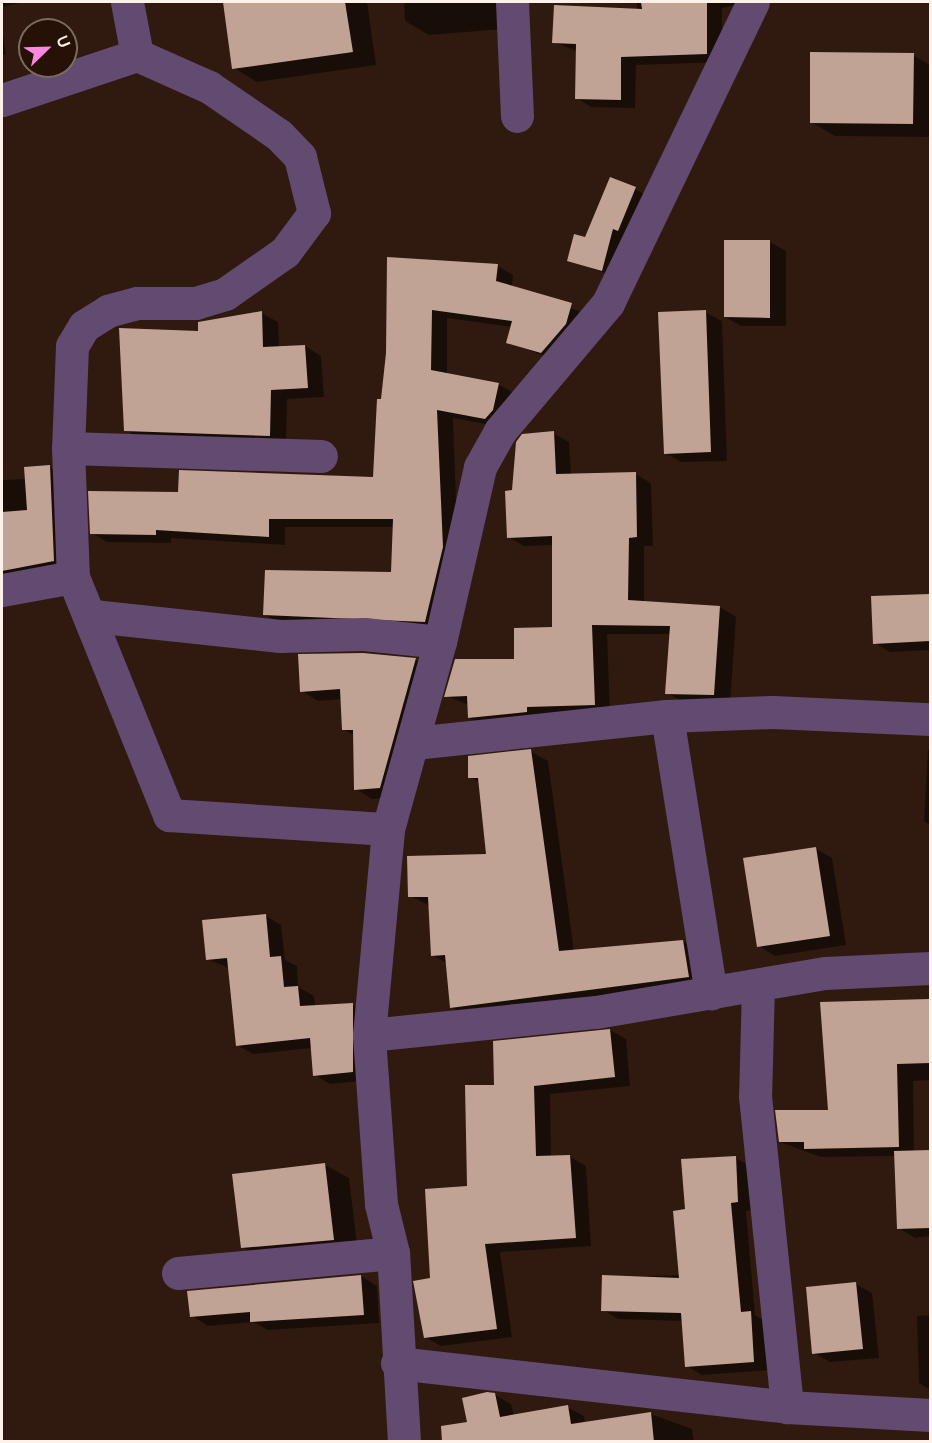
<!DOCTYPE html>
<style>
body{margin:0}
#map{position:relative;width:932px;height:1443px;overflow:hidden;background:#301a0f;font-family:Cabin,sans-serif}
div>[style]{position:absolute}
[style*='--x']{left:calc(var(--x)*1px);top:calc(var(--y)*1px);width:calc(var(--w)*1px);rotate:calc(var(--a)*1deg)}
.shadow>*{inset:0;background:#0007}
.building>*{inset:0;background:#c0a394}
.minor>*{height:33px;margin:-16.5px;padding:0 16.5px;transform-origin:16.5px;border-radius:16.5px;background:#624a71}
span{translate:-50% -50%;white-space:nowrap;text-align:center;line-height:1.15;-webkit-text-stroke:6px #251106;paint-order:stroke}
.frame{position:absolute;inset:0;border:3px solid #fdf1ea;pointer-events:none}
.north{position:absolute;left:18px;top:18px;width:60px;height:60px;box-sizing:border-box;background:#251106;border:2px solid #7b6b61;border-radius:50%;rotate:67deg;font-size:16px;font-weight:700;line-height:24px;text-align:center;color:#fdf1ea}
.north::after{content:'';display:block;margin:auto;width:21px;height:27px;background:#fd86e1;clip-path:polygon(50% 0,100% 100%,50% 72%,0 100%)}
</style>
<div id="map">
<div class="shadow">
<div style="clip-path:polygon(2px 2px,24px 2px,2px 7px)"></div>
<div style="clip-path:polygon(224px 2px,367px 2px,376px 65px,257px 82px,234px 68px)"></div>
<div style="clip-path:polygon(404px 2px,502px 2px,504px 29px,429px 35px,405px 21px)"></div>
<div style="clip-path:polygon(636px 2px,744px 3px,722px 8px,722px 62px,636px 65px,635px 108px,591px 107px,577px 98px,577px 51px,553px 42px,638px 10px)"></div>
<div style="clip-path:polygon(2px 28px,6px 54px,2px 55px)"></div>
<div style="clip-path:polygon(913px 55px,930px 65px,930px 137px,835px 136px,811px 122px)"></div>
<div style="clip-path:polygon(635px 189px,648px 196px,615px 277px,569px 260px)"></div>
<div style="clip-path:polygon(770px 242px,786px 251px,786px 326px,741px 326px,725px 317px)"></div>
<div style="clip-path:polygon(389px 258px,498px 266px,513px 275px,512px 287px,587px 314px,557px 361px,508px 342px,512px 327px,447px 318px,447px 374px,498px 384px,514px 393px,502px 427px,453px 418px,458px 556px,441px 630px,280px 624px,264px 614px,393px 573px,394px 527px,285px 527px,285px 545px,171px 538px,171px 543px,107px 542px,92px 533px,179px 494px,375px 479px,388px 353px)"></div>
<div style="clip-path:polygon(705px 312px,722px 321px,727px 461px,681px 462px,665px 453px)"></div>
<div style="clip-path:polygon(261px 313px,278px 322px,279px 348px,305px 346px,321px 356px,324px 397px,287px 399px,286px 444px,142px 440px,126px 430px,200px 333px)"></div>
<div style="clip-path:polygon(553px 433px,569px 442px,571px 475px,635px 474px,651px 483px,653px 546px,644px 546px,644px 602px,720px 607px,736px 617px,730px 704px,683px 702px,667px 693px,671px 634px,607px 634px,610px 713px,485px 727px,469px 718px,469px 705px,446px 696px,516px 660px,554px 629px,554px 545px,524px 546px,508px 537px,513px 492px)"></div>
<div style="clip-path:polygon(50px 467px,65px 476px,69px 570px,2px 587px,2px 480px,26px 479px)"></div>
<div style="clip-path:polygon(930px 595px,930px 650px,890px 652px,875px 643px,873px 597px)"></div>
<div style="clip-path:polygon(300px 656px,416px 660px,432px 669px,396px 797px,372px 799px,356px 789px,354px 735px,343px 729px,342px 699px,318px 701px,302px 691px)"></div>
<div style="clip-path:polygon(928px 750px,930px 750px,930px 825px,924px 821px)"></div>
<div style="clip-path:polygon(530px 751px,548px 761px,574px 951px,683px 941px,700px 951px,706px 986px,468px 1017px,451px 1007px,448px 964px,432px 955px,430px 906px,410px 896px,487px 855px,480px 783px,470px 777px)"></div>
<div style="clip-path:polygon(815px 848px,832px 858px,846px 945px,775px 956px,759px 946px)"></div>
<div style="clip-path:polygon(266px 916px,281px 925px,285px 960px,297px 966px,298px 987px,314px 996px,315px 1006px,353px 1005px,368px 1014px,368px 1080px,330px 1084px,315px 1075px,312px 1048px,253px 1054px,237px 1045px,229px 968px,207px 959px)"></div>
<div style="clip-path:polygon(930px 1001px,930px 1080px,913px 1081px,914px 1152px,930px 1151px,930px 1236px,915px 1238px,899px 1228px,896px 1156px,821px 1157px,780px 1142px,830px 1111px,822px 1003px)"></div>
<div style="clip-path:polygon(610px 1030px,626px 1039px,630px 1086px,550px 1094px,551px 1157px,570px 1157px,586px 1166px,591px 1246px,500px 1252px,512px 1337px,441px 1346px,425px 1337px,432px 1280px,469px 1188px,496px 1086px)"></div>
<div style="clip-path:polygon(736px 1158px,751px 1167px,753px 1210px,746px 1211px,755px 1315px,766px 1322px,770px 1370px,702px 1375px,687px 1366px,683px 1321px,618px 1319px,603px 1310px,604px 1277px,683px 1275px,686px 1211px)"></div>
<div style="clip-path:polygon(325px 1165px,349px 1178px,358px 1253px,266px 1261px,242px 1247px)"></div>
<div style="clip-path:polygon(361px 1276px,377px 1286px,379px 1323px,268px 1330px,253px 1322px,208px 1326px,192px 1316px)"></div>
<div style="clip-path:polygon(856px 1284px,872px 1293px,879px 1358px,830px 1362px,814px 1353px)"></div>
<div style="clip-path:polygon(930px 1315px,930px 1390px,919px 1383px,917px 1316px)"></div>
<div style="clip-path:polygon(494px 1394px,511px 1404px,514px 1416px,567px 1407px,584px 1416px,585px 1424px,651px 1414px,692px 1429px,694px 1442px,473px 1442px)"></div>
</div>
<div class="building">
<div style="clip-path:polygon(223px 2px,345px 2px,353px 52px,232px 69px)"></div>
<div style="clip-path:polygon(641px 2px,707px 2px,707px 54px,621px 57px,621px 100px,575px 99px,576px 44px,552px 43px,554px 5px,642px 9px)"></div>
<div style="clip-path:polygon(810px 52px,914px 53px,913px 124px,810px 123px)"></div>
<div style="clip-path:polygon(610px 177px,636px 187px,618px 231px,613px 229px,602px 271px,567px 261px,574px 234px,585px 237px)"></div>
<div style="clip-path:polygon(724px 240px,770px 240px,770px 318px,724px 317px)"></div>
<div style="clip-path:polygon(387px 257px,498px 264px,496px 281px,572px 303px,566px 324px,541px 353px,506px 343px,512px 321px,432px 310px,431px 370px,499px 383px,493px 410px,485px 419px,437px 410px,443px 547px,425px 622px,263px 615px,265px 570px,391px 572px,393px 519px,269px 519px,269px 537px,156px 530px,156px 535px,90px 534px,88px 491px,178px 492px,179px 470px,373px 477px,377px 399px,381px 399px,386px 353px)"></div>
<div style="clip-path:polygon(706px 310px,711px 452px,664px 454px,658px 312px)"></div>
<div style="clip-path:polygon(262px 311px,263px 347px,305px 345px,308px 388px,271px 390px,270px 436px,124px 431px,119px 328px,198px 331px,198px 322px)"></div>
<div style="clip-path:polygon(554px 431px,556px 474px,636px 472px,637px 537px,629px 538px,628px 600px,720px 606px,714px 695px,665px 694px,670px 626px,592px 625px,595px 705px,527px 707px,527px 712px,468px 718px,467px 696px,444px 697px,455px 659px,514px 659px,514px 628px,552px 627px,552px 536px,507px 538px,505px 491px,512px 490px,516px 442px,522px 434px)"></div>
<div style="clip-path:polygon(50px 465px,54px 561px,2px 571px,2px 512px,27px 510px,24px 467px)"></div>
<div style="clip-path:polygon(930px 594px,930px 641px,873px 644px,871px 596px)"></div>
<div style="clip-path:polygon(363px 653px,416px 658px,380px 788px,354px 790px,353px 730px,342px 730px,340px 689px,300px 692px,298px 654px)"></div>
<div style="clip-path:polygon(531px 749px,559px 951px,683px 940px,689px 977px,450px 1008px,445px 955px,431px 956px,428px 897px,408px 897px,407px 856px,486px 854px,478px 778px,468px 778px,468px 756px)"></div>
<div style="clip-path:polygon(816px 847px,830px 936px,757px 947px,743px 858px)"></div>
<div style="clip-path:polygon(266px 914px,270px 957px,281px 956px,284px 987px,298px 986px,300px 1006px,353px 1003px,353px 1072px,313px 1076px,310px 1038px,236px 1046px,227px 958px,206px 960px,202px 920px)"></div>
<div style="clip-path:polygon(929px 999px,930px 1063px,897px 1064px,899px 1147px,804px 1149px,804px 1142px,779px 1142px,775px 1110px,828px 1110px,820px 1002px)"></div>
<div style="clip-path:polygon(610px 1029px,615px 1077px,534px 1086px,536px 1156px,570px 1155px,576px 1238px,485px 1244px,497px 1329px,424px 1338px,413px 1281px,430px 1278px,425px 1189px,467px 1186px,465px 1085px,494px 1085px,493px 1041px)"></div>
<div style="clip-path:polygon(930px 1150px,930px 1228px,897px 1229px,894px 1151px)"></div>
<div style="clip-path:polygon(736px 1156px,738px 1202px,731px 1203px,736px 1258px,741px 1312px,751px 1311px,754px 1362px,685px 1367px,681px 1313px,601px 1311px,602px 1275px,679px 1278px,673px 1211px,685px 1209px,681px 1159px)"></div>
<div style="clip-path:polygon(325px 1163px,334px 1240px,241px 1248px,232px 1174px)"></div>
<div style="clip-path:polygon(361px 1275px,364px 1315px,250px 1322px,250px 1312px,190px 1317px,187px 1291px)"></div>
<div style="clip-path:polygon(856px 1282px,863px 1349px,812px 1354px,806px 1287px)"></div>
<div style="clip-path:polygon(487px 1392px,495px 1393px,500px 1417px,568px 1405px,571px 1424px,651px 1412px,654px 1442px,442px 1442px,441px 1426px,467px 1422px,462px 1398px)"></div>
</div>
<div class="minor">
<div style="--x:127;--y:2;--w:54;--a:79.3"></div>
<div style="--x:512;--y:2;--w:114;--a:87.5"></div>
<div style="--x:2;--y:100;--w:142;--a:-18.4"></div>
<div style="--x:137;--y:55;--w:79;--a:24"></div>
<div style="--x:209;--y:87;--w:85;--a:34.4"></div>
<div style="--x:279;--y:135;--w:30;--a:46"></div>
<div style="--x:300;--y:157;--w:58;--a:76"></div>
<div style="--x:314;--y:213;--w:49;--a:126.6"></div>
<div style="--x:285;--y:252;--w:73;--a:145"></div>
<div style="--x:225;--y:294;--w:30;--a:163"></div>
<div style="--x:196;--y:303;--w:59;--a:180"></div>
<div style="--x:137;--y:303;--w:30;--a:165"></div>
<div style="--x:108;--y:311;--w:28;--a:148"></div>
<div style="--x:84;--y:326;--w:23;--a:121"></div>
<div style="--x:72;--y:346;--w:102;--a:92.2"></div>
<div style="--x:68;--y:448;--w:129;--a:87.8"></div>
<div style="--x:73;--y:577;--w:257;--a:68"></div>
<div style="--x:169;--y:815;--w:219;--a:3.7"></div>
<div style="--x:68;--y:448;--w:253;--a:1.8"></div>
<div style="--x:2;--y:590;--w:72;--a:-10.4"></div>
<div style="--x:93;--y:616;--w:188;--a:6.1"></div>
<div style="--x:280;--y:636;--w:84;--a:-1.4"></div>
<div style="--x:364;--y:634;--w:76;--a:6"></div>
<div style="--x:667;--y:716;--w:281;--a:81"></div>
<div style="--x:414;--y:743;--w:254;--a:-6.1"></div>
<div style="--x:667;--y:716;--w:106;--a:-2.2"></div>
<div style="--x:773;--y:712;--w:157;--a:2.6"></div>
<div style="--x:758;--y:985;--w:111;--a:91.5"></div>
<div style="--x:755;--y:1096;--w:313;--a:84.1"></div>
<div style="--x:369;--y:1035;--w:228;--a:-5.8"></div>
<div style="--x:596;--y:1012;--w:232;--a:-9.7"></div>
<div style="--x:825;--y:973;--w:105;--a:-2.7"></div>
<div style="--x:178;--y:1273;--w:216;--a:-5.3"></div>
<div style="--x:397;--y:1363;--w:392;--a:6.4"></div>
<div style="--x:787;--y:1407;--w:143;--a:3.2"></div>
<div style="--x:404;--y:1442;--w:189;--a:-93.3"></div>
<div style="--x:393;--y:1253;--w:50;--a:-103.8"></div>
<div style="--x:381;--y:1204;--w:169;--a:-94.1"></div>
<div style="--x:369;--y:1035;--w:207;--a:-84.7"></div>
<div style="--x:388;--y:829;--w:194;--a:-74.5"></div>
<div style="--x:440;--y:642;--w:180;--a:-77.1"></div>
<div style="--x:480;--y:467;--w:41;--a:-60.9"></div>
<div style="--x:500;--y:431;--w:167;--a:-49.8"></div>
<div style="--x:608;--y:303;--w:334;--a:-64.3"></div>
</div>
<div class="frame"></div>
<div class="north">U</div>
</div>
